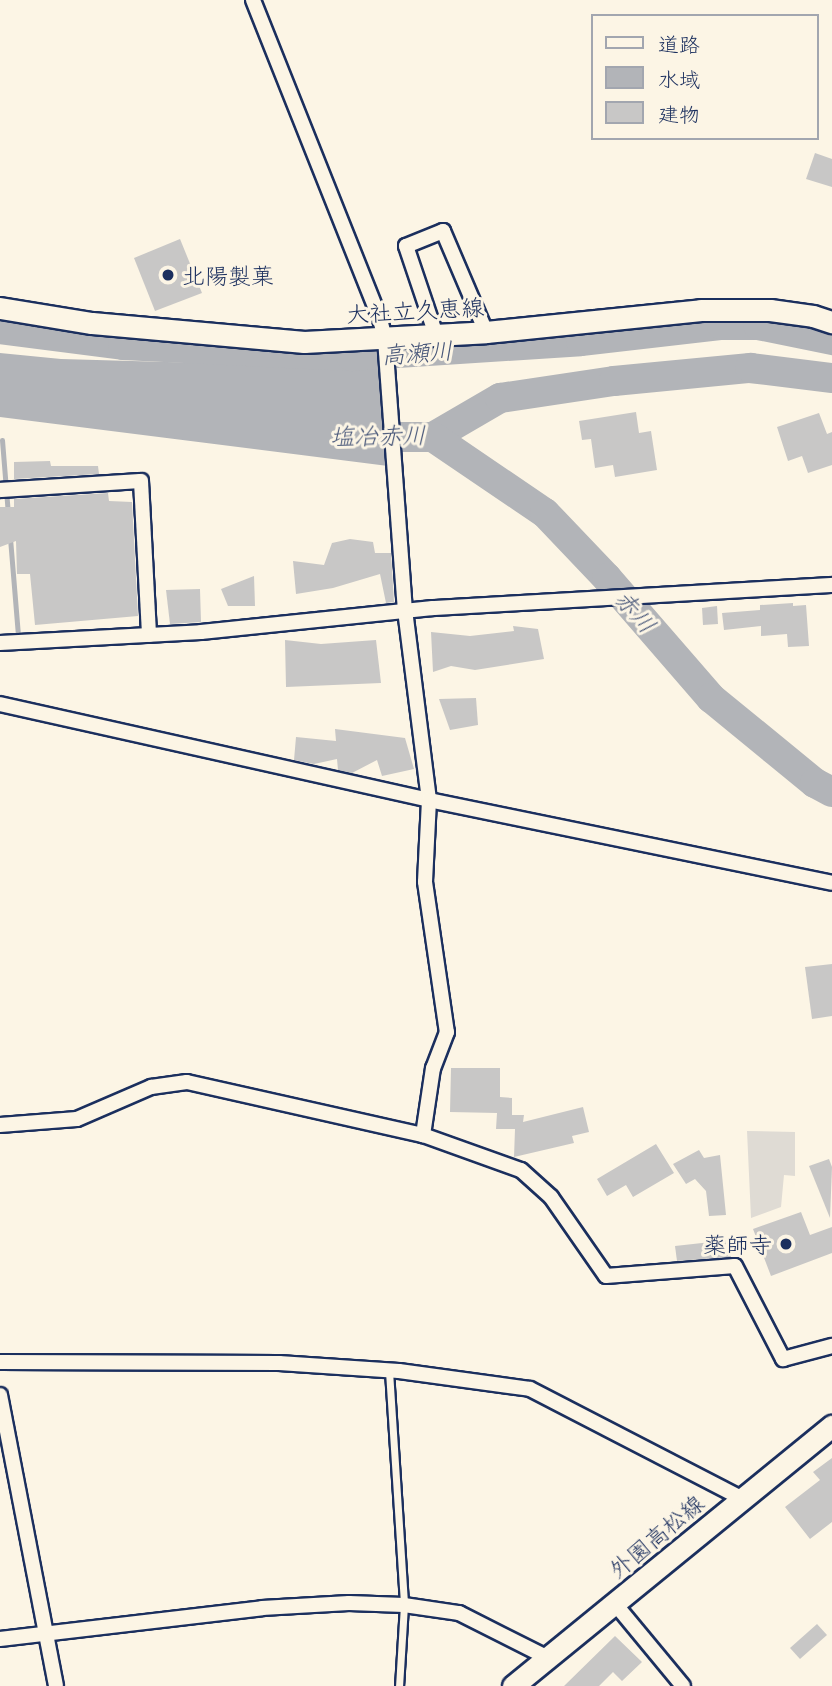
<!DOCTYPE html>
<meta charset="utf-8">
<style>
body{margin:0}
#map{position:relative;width:832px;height:1686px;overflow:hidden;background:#fcf5e5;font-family:"Playpen Sans","Klee One",sans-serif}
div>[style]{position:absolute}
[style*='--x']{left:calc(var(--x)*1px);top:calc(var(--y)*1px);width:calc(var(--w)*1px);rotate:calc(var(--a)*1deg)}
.green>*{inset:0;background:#dfdbd4}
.water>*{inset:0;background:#b2b4b8}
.stream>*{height:5px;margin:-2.5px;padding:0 2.5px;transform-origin:2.5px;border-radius:2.5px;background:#b2b4b8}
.river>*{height:30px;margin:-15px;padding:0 15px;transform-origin:15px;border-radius:15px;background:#b2b4b8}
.building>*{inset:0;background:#c8c7c6}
.roads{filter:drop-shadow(2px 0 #1b2f5e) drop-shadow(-2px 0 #1b2f5e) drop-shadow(0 2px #1b2f5e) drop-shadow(0 -2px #1b2f5e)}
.service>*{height:7px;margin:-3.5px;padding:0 3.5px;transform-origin:3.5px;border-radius:3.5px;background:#fcf5e5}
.minor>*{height:14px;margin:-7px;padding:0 7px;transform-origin:7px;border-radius:7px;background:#fcf5e5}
.secondary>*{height:21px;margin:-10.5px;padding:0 10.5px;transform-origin:10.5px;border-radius:10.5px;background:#fcf5e5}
.dots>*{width:19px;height:19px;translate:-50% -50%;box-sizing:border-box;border:4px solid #fcf5e5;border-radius:50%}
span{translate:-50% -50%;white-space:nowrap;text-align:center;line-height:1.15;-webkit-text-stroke:6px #fcf5e5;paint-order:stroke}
.poi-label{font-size:23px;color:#1b2f5e}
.left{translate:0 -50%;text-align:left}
.right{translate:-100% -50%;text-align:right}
.street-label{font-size:23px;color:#1b2f5e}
.water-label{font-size:24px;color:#485779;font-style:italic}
.legend{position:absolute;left:591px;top:14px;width:228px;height:126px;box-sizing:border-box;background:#fcf5e5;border:2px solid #a2a6af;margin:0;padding:9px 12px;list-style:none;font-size:21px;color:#1b2f5e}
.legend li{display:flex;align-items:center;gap:14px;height:35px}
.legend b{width:35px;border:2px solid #a2a6af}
</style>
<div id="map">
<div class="green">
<div style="clip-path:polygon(747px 1131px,795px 1132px,795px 1176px,784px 1175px,781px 1207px,751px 1218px)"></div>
</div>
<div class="water">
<div style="clip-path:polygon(0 353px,61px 359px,381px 368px,388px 466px,0 417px)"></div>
</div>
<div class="stream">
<div style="--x:2;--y:440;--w:74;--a:85.4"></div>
<div style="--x:10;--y:538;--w:98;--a:85.3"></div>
</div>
<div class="river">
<div style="--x:0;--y:329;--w:124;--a:7.4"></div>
<div style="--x:123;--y:345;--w:228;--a:2.8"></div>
<div style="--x:351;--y:356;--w:230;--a:-3.7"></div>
<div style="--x:581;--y:341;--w:142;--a:-6.5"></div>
<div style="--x:722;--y:325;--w:36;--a:0"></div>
<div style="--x:758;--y:325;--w:76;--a:11.5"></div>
<div style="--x:359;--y:437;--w:74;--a:0"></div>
<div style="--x:433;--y:437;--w:78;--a:-30.2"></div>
<div style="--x:500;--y:398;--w:115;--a:-8.5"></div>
<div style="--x:614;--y:381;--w:137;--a:-5.5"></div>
<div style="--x:750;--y:368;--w:83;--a:7"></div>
<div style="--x:433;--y:437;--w:135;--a:34.2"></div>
<div style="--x:545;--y:513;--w:90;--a:46.4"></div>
<div style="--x:607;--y:578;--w:159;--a:49.1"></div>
<div style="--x:711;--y:698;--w:134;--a:39.3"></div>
<div style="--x:815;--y:783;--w:19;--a:28"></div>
</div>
<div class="building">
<div style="clip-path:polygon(815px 153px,832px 159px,832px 187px,806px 179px)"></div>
<div style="clip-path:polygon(180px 239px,202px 293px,155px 311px,134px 258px)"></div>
<div style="clip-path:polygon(636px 412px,639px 433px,651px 431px,657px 470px,615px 477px,613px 465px,595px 468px,591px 439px,582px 440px,579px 421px)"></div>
<div style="clip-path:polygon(819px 413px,827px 434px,832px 432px,832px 465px,808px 473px,802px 456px,788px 461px,777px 427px)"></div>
<div style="clip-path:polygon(50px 461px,51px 466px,98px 466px,99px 474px,14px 479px,14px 462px)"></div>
<div style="clip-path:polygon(108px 493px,109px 501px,132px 502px,138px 616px,35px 625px,30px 574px,17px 574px,16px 541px,0 547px,0 507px,14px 507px,14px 499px)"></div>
<div style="clip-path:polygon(350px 539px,373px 542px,375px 553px,391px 553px,394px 602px,386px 603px,380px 574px,333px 588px,296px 594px,293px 561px,324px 565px,332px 543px)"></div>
<div style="clip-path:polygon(254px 576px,255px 606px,228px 606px,221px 589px)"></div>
<div style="clip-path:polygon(200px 589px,201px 622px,170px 624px,166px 590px)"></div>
<div style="clip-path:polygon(793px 603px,793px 606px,806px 605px,809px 646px,788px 647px,787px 634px,761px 636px,761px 626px,724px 630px,722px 613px,760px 610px,760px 605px)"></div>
<div style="clip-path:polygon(717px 606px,718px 624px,703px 625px,702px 608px)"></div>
<div style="clip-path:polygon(513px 626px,538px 629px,544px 659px,475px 670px,451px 666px,433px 672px,431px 632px,470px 636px,514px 631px)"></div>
<div style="clip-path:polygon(285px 640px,321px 644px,376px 640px,381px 683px,286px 687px)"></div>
<div style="clip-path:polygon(476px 698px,478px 725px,450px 730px,439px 699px)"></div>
<div style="clip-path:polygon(335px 729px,405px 738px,414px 769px,382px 776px,377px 760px,352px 773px,338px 770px,337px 759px,314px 764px,294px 760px,296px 737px,336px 741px)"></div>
<div style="clip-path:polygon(832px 964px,832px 1016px,812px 1019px,805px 967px)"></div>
<div style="clip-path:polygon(451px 1068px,500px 1068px,500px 1097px,512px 1098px,512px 1115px,524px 1115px,523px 1122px,583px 1107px,589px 1132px,572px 1136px,574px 1143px,514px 1157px,515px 1129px,496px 1129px,497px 1113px,450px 1112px)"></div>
<div style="clip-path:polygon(656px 1144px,674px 1173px,633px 1197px,626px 1185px,607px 1196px,597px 1179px)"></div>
<div style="clip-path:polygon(699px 1150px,704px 1158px,720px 1155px,726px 1215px,709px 1216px,706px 1191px,695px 1179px,686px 1184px,673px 1164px)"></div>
<div style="clip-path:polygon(829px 1159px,832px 1167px,830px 1218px,809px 1166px)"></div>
<div style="clip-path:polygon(801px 1212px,810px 1235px,832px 1227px,832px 1253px,771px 1276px,753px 1229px)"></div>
<div style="clip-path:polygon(729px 1240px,731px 1257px,677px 1261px,675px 1246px)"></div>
<div style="clip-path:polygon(832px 1458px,832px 1522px,810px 1539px,785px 1507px,820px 1480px,813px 1472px)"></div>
<div style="clip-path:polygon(817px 1624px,827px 1635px,800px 1659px,790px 1648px)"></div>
<div style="clip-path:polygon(615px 1636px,642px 1662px,622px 1681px,613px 1672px,599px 1686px,564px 1686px)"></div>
</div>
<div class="roads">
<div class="service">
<div style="--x:389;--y:1371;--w:234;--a:86.3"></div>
<div style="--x:404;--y:1605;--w:81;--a:93.5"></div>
</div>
<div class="minor">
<div style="--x:253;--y:0;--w:343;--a:68.3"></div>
<div style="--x:380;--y:319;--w:21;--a:76"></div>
<div style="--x:385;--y:339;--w:272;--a:85.8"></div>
<div style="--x:405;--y:610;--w:192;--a:82.8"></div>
<div style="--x:429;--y:800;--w:82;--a:92.8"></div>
<div style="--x:425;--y:882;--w:152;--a:81.7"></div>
<div style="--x:447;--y:1032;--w:39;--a:111"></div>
<div style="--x:433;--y:1068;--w:68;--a:98.5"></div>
<div style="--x:436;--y:335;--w:94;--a:-108.6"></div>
<div style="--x:406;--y:246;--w:40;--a:-22"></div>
<div style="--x:443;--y:231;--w:110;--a:66.9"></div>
<div style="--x:0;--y:490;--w:141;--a:-3.7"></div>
<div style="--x:141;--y:481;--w:154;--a:87"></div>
<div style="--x:0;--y:643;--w:201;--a:-3.1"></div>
<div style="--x:201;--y:632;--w:233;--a:-5.9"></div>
<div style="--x:433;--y:608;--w:400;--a:-3.3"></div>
<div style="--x:0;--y:704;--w:440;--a:12.6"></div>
<div style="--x:429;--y:800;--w:411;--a:11.6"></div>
<div style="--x:0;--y:1125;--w:77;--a:-4.5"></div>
<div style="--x:77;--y:1119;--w:81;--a:-23.4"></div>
<div style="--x:151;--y:1087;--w:36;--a:-8"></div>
<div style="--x:187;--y:1082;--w:242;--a:12.7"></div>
<div style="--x:423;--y:1135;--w:104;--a:19.7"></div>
<div style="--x:521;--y:1170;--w:40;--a:42"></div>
<div style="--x:551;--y:1197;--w:96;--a:55.2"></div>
<div style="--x:606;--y:1276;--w:129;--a:-4.4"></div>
<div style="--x:735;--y:1266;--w:105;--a:62.7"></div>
<div style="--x:783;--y:1359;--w:51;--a:-14.9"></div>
<div style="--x:0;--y:1362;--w:279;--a:0.2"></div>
<div style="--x:279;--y:1363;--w:120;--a:3.8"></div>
<div style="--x:399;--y:1371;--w:132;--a:7.8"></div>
<div style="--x:530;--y:1389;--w:237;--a:27.3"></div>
<div style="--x:0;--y:1395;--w:296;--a:79.1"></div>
<div style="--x:616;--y:1605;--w:105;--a:50.4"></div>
<div style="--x:0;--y:1639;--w:264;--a:-6.7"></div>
<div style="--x:262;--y:1608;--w:87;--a:-3.3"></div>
<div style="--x:349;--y:1603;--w:55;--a:2.1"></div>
<div style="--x:404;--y:1605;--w:56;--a:8.3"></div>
<div style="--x:459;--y:1613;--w:100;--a:26.8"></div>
</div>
<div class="secondary">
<div style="--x:0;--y:308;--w:93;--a:9.3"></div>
<div style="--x:92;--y:323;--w:213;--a:5.1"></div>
<div style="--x:304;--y:342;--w:182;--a:-3.1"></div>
<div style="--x:486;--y:332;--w:216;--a:-5.8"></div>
<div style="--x:701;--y:310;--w:69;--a:0"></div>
<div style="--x:770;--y:310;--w:43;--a:7.9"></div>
<div style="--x:813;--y:316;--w:20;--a:18"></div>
<div style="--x:513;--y:1686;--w:412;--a:-39.2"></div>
</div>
</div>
<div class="dots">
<div style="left:168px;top:275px;background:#1b2f5e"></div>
<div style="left:786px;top:1244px;background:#1b2f5e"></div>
</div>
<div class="poi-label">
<span class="left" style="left:182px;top:275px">北陽製菓</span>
<span class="right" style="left:772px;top:1244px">薬師寺</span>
</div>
<div class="street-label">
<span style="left:415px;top:310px;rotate:-3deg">大社立久恵線</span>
<span style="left:656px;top:1536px;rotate:-40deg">外園高松線</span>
</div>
<div class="water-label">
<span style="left:417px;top:352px;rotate:-4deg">高瀬川</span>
<span style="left:378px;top:435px;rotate:-1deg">塩冶赤川</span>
<span style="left:636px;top:611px;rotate:49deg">赤川</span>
</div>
<ul class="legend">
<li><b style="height:9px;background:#fcf5e5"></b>道路</li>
<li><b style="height:19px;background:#b2b4b8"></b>水域</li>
<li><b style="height:19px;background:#c8c7c6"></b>建物</li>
</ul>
</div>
